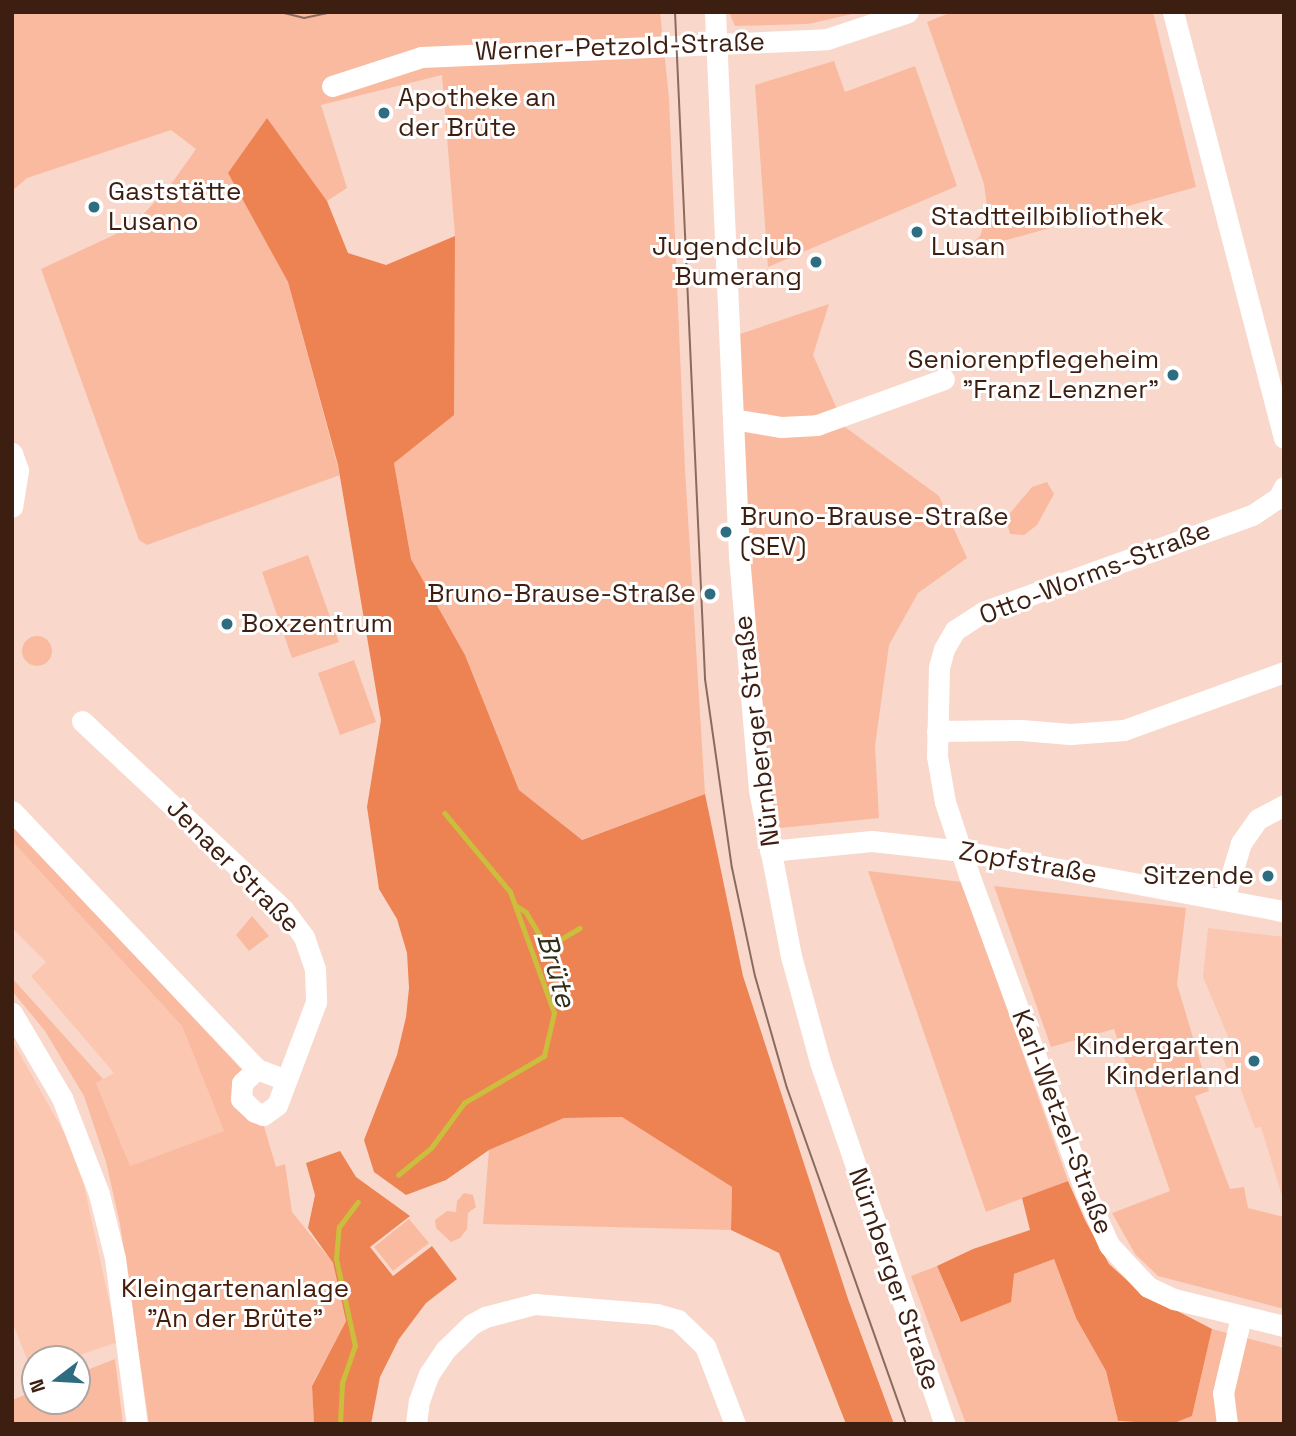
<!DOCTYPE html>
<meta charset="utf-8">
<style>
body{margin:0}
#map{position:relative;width:1296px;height:1436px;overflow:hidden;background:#f9d8cb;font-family:"Space Grotesk",sans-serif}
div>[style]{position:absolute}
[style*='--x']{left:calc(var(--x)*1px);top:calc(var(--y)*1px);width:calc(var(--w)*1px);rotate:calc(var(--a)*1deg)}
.built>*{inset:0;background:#fcc7b1}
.green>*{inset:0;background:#faba9f}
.round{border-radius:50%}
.forest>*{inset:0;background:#ed8353}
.stream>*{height:4.5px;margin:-2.25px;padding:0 2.25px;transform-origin:2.25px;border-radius:2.25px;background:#cbbe3d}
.minor>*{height:21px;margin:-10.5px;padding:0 10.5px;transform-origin:10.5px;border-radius:10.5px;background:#fff}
.tram>*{height:2px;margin:-1px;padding:0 1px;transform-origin:1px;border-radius:1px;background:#8b6b5e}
.dots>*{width:19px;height:19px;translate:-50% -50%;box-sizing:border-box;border:4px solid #fff;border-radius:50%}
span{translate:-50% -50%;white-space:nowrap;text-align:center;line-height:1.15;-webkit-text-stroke:6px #fff;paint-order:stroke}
.street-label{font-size:26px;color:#3d1f12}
.poi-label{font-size:26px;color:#3d1f12}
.left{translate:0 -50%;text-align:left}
.right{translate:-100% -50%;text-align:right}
.park-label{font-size:26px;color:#451c08}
.water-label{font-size:28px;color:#312f1a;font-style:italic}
.frame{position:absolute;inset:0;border:14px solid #3d1f12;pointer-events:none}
.north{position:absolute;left:21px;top:1345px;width:70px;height:70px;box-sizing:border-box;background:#fff;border:2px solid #b1a5a0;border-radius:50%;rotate:253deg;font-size:19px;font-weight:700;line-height:28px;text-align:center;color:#3d1f12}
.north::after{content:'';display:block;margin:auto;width:24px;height:32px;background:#2d6c81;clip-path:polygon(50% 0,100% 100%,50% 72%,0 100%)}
</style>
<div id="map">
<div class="built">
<div style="clip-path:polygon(12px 841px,182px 1026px,224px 1131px,130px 1166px,96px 1083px,114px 1073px,31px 976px,46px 962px,12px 928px)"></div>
<div style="clip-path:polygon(1208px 928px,1284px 937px,1284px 1203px,1261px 1127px,1255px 1128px,1237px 1079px,1231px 1081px,1218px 1043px,1229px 1039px,1203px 977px)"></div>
<div style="clip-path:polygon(12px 1040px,65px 1134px,84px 1185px,118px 1342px,68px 1359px,35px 1359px,35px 1370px,32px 1371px,12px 1322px)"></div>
</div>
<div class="green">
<div style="clip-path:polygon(12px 12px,660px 12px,669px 98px,685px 469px,705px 794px,581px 840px,519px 790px,465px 655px,411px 559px,394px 463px,455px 236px,442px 75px,321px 105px,347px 188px,327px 201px,267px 118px,229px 173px,288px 282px,340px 475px,147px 545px,139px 540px,41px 269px,131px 227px,169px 187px,196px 149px,171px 130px,27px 178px,12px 191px)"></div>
<div style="clip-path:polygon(729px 12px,861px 12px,808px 24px,735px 26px)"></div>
<div style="clip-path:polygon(952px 12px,1153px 12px,1196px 187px,964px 252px,980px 236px,988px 214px,984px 184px,927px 22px)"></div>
<div style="clip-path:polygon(834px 61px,845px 92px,915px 66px,957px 186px,768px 267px,755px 85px)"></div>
<div style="clip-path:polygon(829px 304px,813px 355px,845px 427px,939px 496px,967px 558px,918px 593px,889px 645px,875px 746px,879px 818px,780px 828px,772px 808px,751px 598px,737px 335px)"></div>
<div style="clip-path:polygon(1047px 482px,1054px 494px,1037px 525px,1024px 535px,1010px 534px,1006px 518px,1032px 487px)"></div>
<div style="clip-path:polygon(308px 555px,339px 642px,292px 658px,262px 572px)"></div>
<div class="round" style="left:22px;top:636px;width:30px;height:30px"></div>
<div style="clip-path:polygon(354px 660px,376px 722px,340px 735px,318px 673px)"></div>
<div style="clip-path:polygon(12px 824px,244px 1072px,236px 1084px,263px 1123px,276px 1167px,285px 1164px,292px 1212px,333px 1263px,346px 1321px,312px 1385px,314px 1424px,149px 1424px,120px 1224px,106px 1162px,84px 1096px,45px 1031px,12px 991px,12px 978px,103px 1079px,96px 1083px,130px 1166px,224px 1131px,182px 1026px,12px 841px)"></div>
<div style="clip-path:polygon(868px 871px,962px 882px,1068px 1181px,986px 1212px)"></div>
<div style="clip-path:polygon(994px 886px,1186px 908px,1177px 984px,1209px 1091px,1195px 1096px,1230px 1189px,1244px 1187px,1248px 1208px,1284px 1217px,1284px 1309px,1158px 1276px,1135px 1254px,1112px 1213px,1170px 1191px,1114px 1029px,1051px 1047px)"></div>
<div style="clip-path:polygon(252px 916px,269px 936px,249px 951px,236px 935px)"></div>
<div style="clip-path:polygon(622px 1117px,732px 1187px,731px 1230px,483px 1224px,489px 1150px,564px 1118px)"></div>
<div style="clip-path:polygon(464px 1193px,473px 1195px,476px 1207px,468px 1213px,467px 1229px,460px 1238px,451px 1242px,436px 1228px,435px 1220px,447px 1211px,456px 1212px,457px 1201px)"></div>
<div style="clip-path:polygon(409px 1219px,429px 1243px,393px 1271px,374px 1247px)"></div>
<div style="clip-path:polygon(1054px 1259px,1076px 1318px,1106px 1371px,1118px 1421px,1127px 1424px,966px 1424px,911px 1276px,937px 1266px,960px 1321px,1014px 1274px)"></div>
<div style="clip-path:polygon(1212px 1329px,1284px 1348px,1284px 1424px,1172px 1424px,1192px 1416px)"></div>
<div style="clip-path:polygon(115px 1359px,123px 1424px,12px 1424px,12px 1400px,35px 1391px,35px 1401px,77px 1401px,77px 1374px)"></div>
</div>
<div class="forest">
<div style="clip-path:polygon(267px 118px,327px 201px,348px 253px,386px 265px,455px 236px,454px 415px,394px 463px,411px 559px,465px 655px,519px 790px,582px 840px,705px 794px,743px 976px,848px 1299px,894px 1424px,846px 1424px,779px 1253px,731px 1230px,732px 1187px,622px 1117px,564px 1118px,489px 1150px,446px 1180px,406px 1195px,374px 1172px,364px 1140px,397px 1055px,406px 1017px,409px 988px,407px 953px,397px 919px,379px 889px,367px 807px,381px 720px,338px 465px,288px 282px,228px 173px)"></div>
<div style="clip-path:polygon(340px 1151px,356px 1177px,410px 1216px,370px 1247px,393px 1276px,432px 1246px,457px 1279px,426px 1303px,399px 1339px,380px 1377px,371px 1424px,314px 1424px,312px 1386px,346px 1321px,333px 1263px,308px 1228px,315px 1195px,306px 1163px)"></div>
<div style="clip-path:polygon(1068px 1181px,1085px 1220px,1109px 1264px,1139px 1291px,1212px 1329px,1192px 1416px,1172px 1424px,1118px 1421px,1106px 1371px,1076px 1318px,1054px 1259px,1014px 1274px,1011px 1302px,961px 1322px,937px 1266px,973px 1249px,1030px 1230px,1022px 1198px)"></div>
</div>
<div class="stream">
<div style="--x:517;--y:906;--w:11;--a:34"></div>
<div style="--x:526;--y:912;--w:41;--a:59"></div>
<div style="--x:553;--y:944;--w:31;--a:-31"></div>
<div style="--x:398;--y:1175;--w:43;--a:-39.3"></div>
<div style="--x:431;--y:1148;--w:56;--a:-53.7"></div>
<div style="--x:464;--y:1103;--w:93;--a:-30.4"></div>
<div style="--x:544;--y:1056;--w:44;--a:-76.9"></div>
<div style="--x:554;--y:1013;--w:129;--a:-110"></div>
<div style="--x:510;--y:892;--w:102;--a:-129.8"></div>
<div style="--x:340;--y:1424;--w:41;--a:-87.2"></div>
<div style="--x:342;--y:1383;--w:39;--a:-71"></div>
<div style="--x:355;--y:1346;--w:89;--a:-102.3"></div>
<div style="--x:336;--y:1259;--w:32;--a:-85"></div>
<div style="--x:339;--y:1227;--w:31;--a:-53"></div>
</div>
<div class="minor">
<div style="--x:715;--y:12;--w:545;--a:87.47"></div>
<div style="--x:739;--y:556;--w:235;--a:85.1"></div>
<div style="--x:759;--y:790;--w:169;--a:79.1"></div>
<div style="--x:791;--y:956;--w:110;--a:74.7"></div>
<div style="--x:820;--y:1062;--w:383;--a:71"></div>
<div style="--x:1173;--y:12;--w:440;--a:75.4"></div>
<div style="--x:332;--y:86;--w:94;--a:-18"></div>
<div style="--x:421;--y:57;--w:406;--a:-2.5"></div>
<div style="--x:827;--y:39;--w:85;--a:-18.4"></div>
<div style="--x:733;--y:419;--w:49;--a:9.5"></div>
<div style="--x:781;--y:427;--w:36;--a:-3"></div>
<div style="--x:817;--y:425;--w:135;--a:-19.9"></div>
<div style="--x:12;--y:453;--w:18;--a:71"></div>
<div style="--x:18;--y:470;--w:37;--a:99"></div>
<div style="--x:1284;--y:487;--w:11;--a:117"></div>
<div style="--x:1279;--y:497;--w:32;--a:146"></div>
<div style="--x:1252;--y:515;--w:286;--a:160.2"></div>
<div style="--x:983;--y:612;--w:33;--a:147"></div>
<div style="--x:955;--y:630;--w:22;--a:120"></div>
<div style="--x:944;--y:649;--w:20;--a:105"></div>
<div style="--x:939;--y:668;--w:88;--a:91.3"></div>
<div style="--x:937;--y:756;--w:47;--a:80.1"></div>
<div style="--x:945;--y:802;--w:77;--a:71.8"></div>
<div style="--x:969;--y:875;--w:337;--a:69.8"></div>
<div style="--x:1085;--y:1191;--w:59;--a:66"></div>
<div style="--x:1109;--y:1245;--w:57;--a:47.1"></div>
<div style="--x:1148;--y:1287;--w:29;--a:25"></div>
<div style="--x:1174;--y:1299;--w:113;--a:13.8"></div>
<div style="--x:82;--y:721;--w:275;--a:43.1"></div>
<div style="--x:283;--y:909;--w:35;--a:53"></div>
<div style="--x:304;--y:937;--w:34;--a:71"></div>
<div style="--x:315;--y:969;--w:33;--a:88"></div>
<div style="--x:316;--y:1002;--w:110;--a:110.7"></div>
<div style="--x:277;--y:1105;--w:17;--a:144"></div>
<div style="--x:263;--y:1115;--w:9;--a:-159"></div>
<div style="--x:255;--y:1112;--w:19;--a:-137"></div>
<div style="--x:241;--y:1099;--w:16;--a:-86"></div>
<div style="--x:242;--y:1083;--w:21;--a:-43"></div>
<div style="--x:937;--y:731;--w:84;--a:-0.7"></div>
<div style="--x:1021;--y:730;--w:49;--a:4.7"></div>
<div style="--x:1070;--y:734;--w:54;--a:-4.2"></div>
<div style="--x:1124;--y:730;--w:170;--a:-19.9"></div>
<div style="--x:12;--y:811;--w:356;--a:46.5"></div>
<div style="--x:257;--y:1069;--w:30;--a:21"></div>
<div style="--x:770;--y:851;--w:102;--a:-5.6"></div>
<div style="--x:872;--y:841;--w:91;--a:6.3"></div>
<div style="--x:962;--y:851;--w:328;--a:10.6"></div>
<div style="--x:1224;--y:899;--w:59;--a:-73.1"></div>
<div style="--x:1241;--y:843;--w:29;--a:-55"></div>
<div style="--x:1258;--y:819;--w:30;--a:-28"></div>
<div style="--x:12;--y:1013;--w:99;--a:59.5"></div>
<div style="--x:62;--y:1098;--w:103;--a:68.9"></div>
<div style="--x:99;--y:1194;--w:66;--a:76"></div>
<div style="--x:115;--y:1258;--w:167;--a:82.5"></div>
<div style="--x:416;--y:1424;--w:23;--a:-83"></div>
<div style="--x:419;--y:1401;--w:29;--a:-70"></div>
<div style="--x:429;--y:1374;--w:29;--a:-56"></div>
<div style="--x:445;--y:1350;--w:37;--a:-44"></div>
<div style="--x:472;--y:1324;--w:15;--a:-28"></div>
<div style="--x:485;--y:1317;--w:52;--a:-14.6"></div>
<div style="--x:535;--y:1304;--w:122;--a:4.7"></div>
<div style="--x:657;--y:1314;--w:22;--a:16"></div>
<div style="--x:678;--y:1320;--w:37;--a:44"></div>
<div style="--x:705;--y:1346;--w:84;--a:69"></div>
<div style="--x:1227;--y:1424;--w:31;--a:-97"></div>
<div style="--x:1223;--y:1393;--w:78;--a:-76.7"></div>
</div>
<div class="tram">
<div style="--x:280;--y:12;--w:25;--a:14"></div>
<div style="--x:304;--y:18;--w:29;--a:-12"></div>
<div style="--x:675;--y:12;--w:668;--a:87.42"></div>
<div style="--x:705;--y:679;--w:191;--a:81.9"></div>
<div style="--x:732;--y:868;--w:110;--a:78"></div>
<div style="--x:755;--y:976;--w:116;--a:74.1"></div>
<div style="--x:787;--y:1088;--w:356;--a:70.5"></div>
</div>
<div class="dots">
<div style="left:384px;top:113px;background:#2d6c81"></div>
<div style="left:94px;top:207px;background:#2d6c81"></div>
<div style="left:917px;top:232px;background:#2d6c81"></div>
<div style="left:816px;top:262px;background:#2d6c81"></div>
<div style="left:1173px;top:375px;background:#2d6c81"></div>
<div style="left:726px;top:532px;background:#2d6c81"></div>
<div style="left:710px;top:594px;background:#2d6c81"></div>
<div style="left:227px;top:624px;background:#2d6c81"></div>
<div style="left:1268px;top:876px;background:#2d6c81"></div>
<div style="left:1254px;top:1061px;background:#2d6c81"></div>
</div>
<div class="street-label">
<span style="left:620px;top:47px;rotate:-2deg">Werner-Petzold-Straße</span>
<span style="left:1095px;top:573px;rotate:-21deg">Otto-Worms-Straße</span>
<span style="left:757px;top:731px;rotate:-97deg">Nürnberger Straße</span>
<span style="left:1028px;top:863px;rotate:10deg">Zopfstraße</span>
<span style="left:233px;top:866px;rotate:45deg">Jenaer Straße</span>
<span style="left:1062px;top:1122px;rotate:69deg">Karl-Wetzel-Straße</span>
<span style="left:894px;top:1279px;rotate:71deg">Nürnberger Straße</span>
</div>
<div class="poi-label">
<span class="left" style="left:398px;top:113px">Apotheke an<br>der Brüte</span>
<span class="left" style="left:108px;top:207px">Gaststätte<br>Lusano</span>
<span class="left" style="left:931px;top:232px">Stadtteilbibliothek<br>Lusan</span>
<span class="right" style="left:802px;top:262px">Jugendclub<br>Bumerang</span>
<span class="right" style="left:1159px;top:375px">Seniorenpflegeheim<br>"Franz Lenzner"</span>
<span class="left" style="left:740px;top:532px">Bruno-Brause-Straße<br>(SEV)</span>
<span class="right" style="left:696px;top:594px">Bruno-Brause-Straße</span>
<span class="left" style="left:241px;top:624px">Boxzentrum</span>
<span class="right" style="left:1254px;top:876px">Sitzende</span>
<span class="right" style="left:1240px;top:1061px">Kindergarten<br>Kinderland</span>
</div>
<div class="park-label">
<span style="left:235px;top:1304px">Kleingartenanlage<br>"An der Brüte"</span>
</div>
<div class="water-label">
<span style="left:557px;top:970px;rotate:74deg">Brüte</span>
</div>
<div class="frame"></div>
<div class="north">N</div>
</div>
